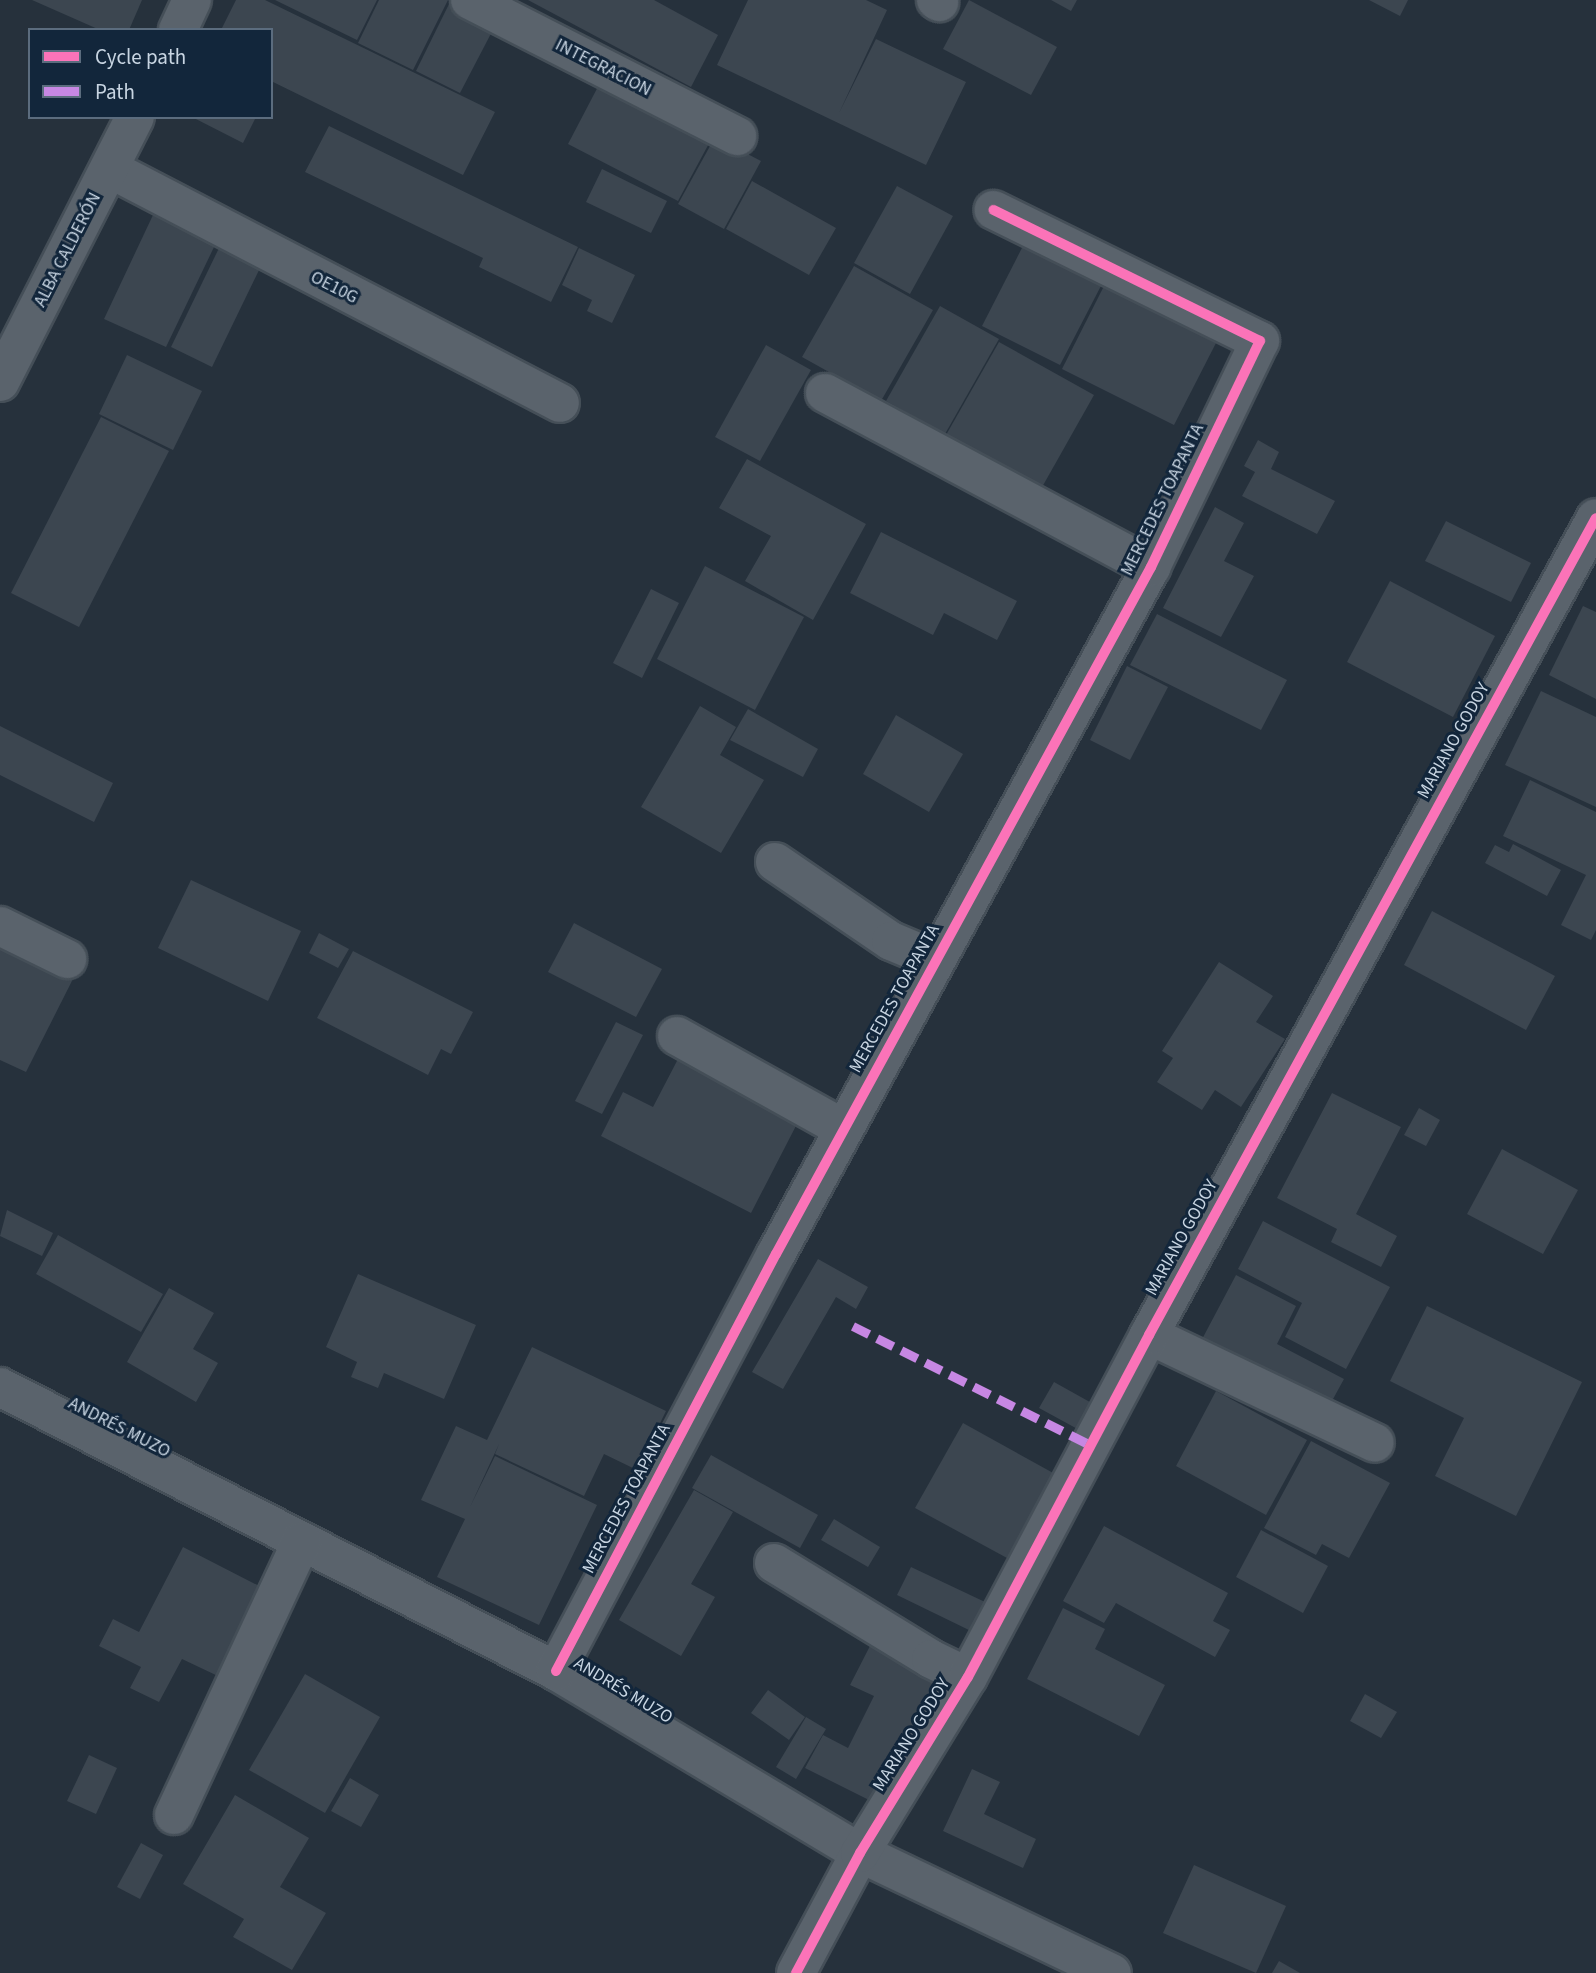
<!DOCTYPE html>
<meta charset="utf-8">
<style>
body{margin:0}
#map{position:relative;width:1596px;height:1973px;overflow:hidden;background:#26313c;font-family:"Source Sans 3",sans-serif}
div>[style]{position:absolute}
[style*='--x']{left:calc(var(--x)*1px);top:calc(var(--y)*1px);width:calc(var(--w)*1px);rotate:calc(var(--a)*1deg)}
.building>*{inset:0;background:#3c4650}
.roads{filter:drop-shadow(2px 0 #454f58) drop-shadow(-2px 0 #454f58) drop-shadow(0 2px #454f58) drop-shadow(0 -2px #454f58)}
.minor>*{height:38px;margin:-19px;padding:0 19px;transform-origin:19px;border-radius:19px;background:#5a636c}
.quiet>*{height:9px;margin-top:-4.5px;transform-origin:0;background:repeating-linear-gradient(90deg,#c787e3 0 18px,transparent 0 27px)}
.cycleway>*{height:10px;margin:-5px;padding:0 5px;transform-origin:5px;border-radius:5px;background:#fb73b8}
span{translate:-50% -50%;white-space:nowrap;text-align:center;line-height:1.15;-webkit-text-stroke:6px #12263b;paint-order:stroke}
.street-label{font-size:18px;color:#c8d5e2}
.legend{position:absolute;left:28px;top:28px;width:245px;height:91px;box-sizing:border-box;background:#12263b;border:2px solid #5b6c7e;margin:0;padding:9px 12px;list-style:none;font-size:21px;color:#c8d5e2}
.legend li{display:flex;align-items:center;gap:14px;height:35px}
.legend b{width:35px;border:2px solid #5b6c7e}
</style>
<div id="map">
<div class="building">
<div style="clip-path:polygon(32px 0,142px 0,129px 30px,100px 30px)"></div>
<div style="clip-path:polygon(236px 0,265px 0,495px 112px,463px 175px,271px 81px,271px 30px,221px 30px)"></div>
<div style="clip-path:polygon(275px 0,377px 0,357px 40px)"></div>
<div style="clip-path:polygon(379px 0,448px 0,413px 70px,358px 43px)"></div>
<div style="clip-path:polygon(451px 0,497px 22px,460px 93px,416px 71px)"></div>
<div style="clip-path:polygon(528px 0,654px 0,718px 35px,691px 87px)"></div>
<div style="clip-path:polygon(748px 0,866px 0,887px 10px,839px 113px,876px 39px,966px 82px,926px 165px,717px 65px)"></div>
<div style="clip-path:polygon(969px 0,1057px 47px,1031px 95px,943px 49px)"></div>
<div style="clip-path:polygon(1051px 0,1077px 0,1071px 11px)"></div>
<div style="clip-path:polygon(1369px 0,1408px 0,1400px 16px)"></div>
<div style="clip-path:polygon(602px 79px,713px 136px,678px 201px,568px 144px)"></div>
<div style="clip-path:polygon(192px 117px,256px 117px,243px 143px)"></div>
<div style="clip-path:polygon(329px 126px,578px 247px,551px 302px,479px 267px,483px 258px,305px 172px)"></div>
<div style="clip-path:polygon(715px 137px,761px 161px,724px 229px,678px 204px)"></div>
<div style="clip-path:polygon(602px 169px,667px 201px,651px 233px,586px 202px)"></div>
<div style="clip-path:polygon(752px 181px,836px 228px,809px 275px,726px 229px)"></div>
<div style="clip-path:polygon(897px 186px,953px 216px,910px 294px,854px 263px)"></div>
<div style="clip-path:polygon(153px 215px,215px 245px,166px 347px,104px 319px)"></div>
<div style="clip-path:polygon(1025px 242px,1103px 282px,1060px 365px,982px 326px)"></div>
<div style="clip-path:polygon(220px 246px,261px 266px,212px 367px,171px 347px)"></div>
<div style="clip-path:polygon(579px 248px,635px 275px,612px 323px,587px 311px,592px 300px,562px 285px)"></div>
<div style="clip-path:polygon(854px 266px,933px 310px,881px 401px,802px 357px)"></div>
<div style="clip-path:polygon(1104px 286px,1216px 343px,1174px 425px,1062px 369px)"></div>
<div style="clip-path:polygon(940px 306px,999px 339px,945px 434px,886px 401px)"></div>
<div style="clip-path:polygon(999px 342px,1094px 395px,1041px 489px,946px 435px)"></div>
<div style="clip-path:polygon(766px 345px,811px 370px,760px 461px,715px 437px)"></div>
<div style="clip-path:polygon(127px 355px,202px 391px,173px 450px,99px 414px)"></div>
<div style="clip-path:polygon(101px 417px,169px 451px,79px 627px,11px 593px)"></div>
<div style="clip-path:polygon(1258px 440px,1279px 452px,1271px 469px,1335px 501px,1317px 534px,1242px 496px,1255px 472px,1244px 466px)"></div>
<div style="clip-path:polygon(747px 459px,866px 524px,813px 620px,745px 581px,771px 536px,719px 508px)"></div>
<div style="clip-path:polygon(1215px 507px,1244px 523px,1224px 561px,1254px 576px,1221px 637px,1163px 608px)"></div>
<div style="clip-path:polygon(1446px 521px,1531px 563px,1511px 602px,1425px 561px)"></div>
<div style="clip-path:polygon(881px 532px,1017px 601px,997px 640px,944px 613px,933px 635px,850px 593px)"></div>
<div style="clip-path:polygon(705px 566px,804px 617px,755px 710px,657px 659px)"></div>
<div style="clip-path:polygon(1390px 581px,1495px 636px,1453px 717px,1347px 662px)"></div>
<div style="clip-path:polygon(651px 589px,679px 603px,642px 678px,613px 663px)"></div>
<div style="clip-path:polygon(1583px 606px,1596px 612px,1596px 699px,1549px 675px)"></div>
<div style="clip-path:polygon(1157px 614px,1287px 680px,1261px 730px,1130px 665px)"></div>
<div style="clip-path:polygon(1127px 666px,1168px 687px,1130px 760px,1090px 740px)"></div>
<div style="clip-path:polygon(1541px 691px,1596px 717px,1596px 807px,1505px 765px)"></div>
<div style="clip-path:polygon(700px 706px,736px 727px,720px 755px,764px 780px,721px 853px,641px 807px)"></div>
<div style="clip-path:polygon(748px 709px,818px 749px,803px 777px,730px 740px)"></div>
<div style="clip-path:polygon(896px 715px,963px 754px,929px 812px,863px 774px)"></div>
<div style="clip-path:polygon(0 726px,113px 783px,94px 822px,0 775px)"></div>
<div style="clip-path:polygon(1530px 780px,1596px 812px,1596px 930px,1591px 940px,1561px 925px,1586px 875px,1503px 836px)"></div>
<div style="clip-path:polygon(1513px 844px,1561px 870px,1547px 896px,1485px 863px,1495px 845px,1509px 852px)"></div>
<div style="clip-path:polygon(191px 880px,301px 931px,268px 1001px,158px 948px)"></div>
<div style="clip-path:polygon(1432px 911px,1555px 976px,1526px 1030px,1404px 965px)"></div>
<div style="clip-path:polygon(574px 923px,662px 969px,636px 1017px,548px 972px)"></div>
<div style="clip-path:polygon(0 933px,77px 971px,26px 1072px,0 1060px)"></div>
<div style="clip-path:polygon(319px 933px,349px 949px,338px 968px,309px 953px)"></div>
<div style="clip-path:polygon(353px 951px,473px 1012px,451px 1054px,441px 1049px,428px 1075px,317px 1018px)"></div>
<div style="clip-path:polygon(1219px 962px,1273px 996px,1256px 1022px,1285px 1039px,1241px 1107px,1215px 1090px,1202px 1110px,1157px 1082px,1173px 1058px,1162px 1051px)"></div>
<div style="clip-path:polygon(616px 1022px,643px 1035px,602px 1114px,575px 1101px)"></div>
<div style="clip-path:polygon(678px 1059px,799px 1120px,751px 1213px,601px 1136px,623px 1092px,653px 1107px)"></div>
<div style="clip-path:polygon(1332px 1093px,1401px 1127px,1356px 1214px,1397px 1236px,1381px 1267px,1331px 1242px,1337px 1229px,1277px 1198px)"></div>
<div style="clip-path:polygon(1419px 1108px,1440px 1120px,1426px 1146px,1404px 1135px)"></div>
<div style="clip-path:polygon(1502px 1149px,1578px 1190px,1543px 1254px,1467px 1214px)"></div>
<div style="clip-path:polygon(7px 1210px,53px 1233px,42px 1256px,0 1236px)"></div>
<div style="clip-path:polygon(1263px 1221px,1390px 1287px,1346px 1369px,1285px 1337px,1302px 1303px,1238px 1269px)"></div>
<div style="clip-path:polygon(58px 1235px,163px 1294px,141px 1332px,36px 1274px)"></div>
<div style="clip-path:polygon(818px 1259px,868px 1287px,856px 1309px,836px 1297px,783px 1389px,752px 1372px)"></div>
<div style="clip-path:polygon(358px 1274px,476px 1325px,444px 1399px,384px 1373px,378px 1388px,351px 1377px,357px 1362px,326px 1347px)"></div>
<div style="clip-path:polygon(1236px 1275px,1296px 1306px,1277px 1344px,1344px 1379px,1327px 1410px,1200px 1343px)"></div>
<div style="clip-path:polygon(169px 1288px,214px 1313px,193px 1349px,218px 1363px,196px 1402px,127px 1362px)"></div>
<div style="clip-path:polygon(1427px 1306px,1582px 1382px,1516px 1516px,1435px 1476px,1464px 1418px,1390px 1381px)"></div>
<div style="clip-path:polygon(532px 1347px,666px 1411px,637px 1470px,604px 1454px,584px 1496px,495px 1454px,499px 1444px,470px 1507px,495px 1456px,597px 1505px,539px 1625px,437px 1577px,465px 1519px,421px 1500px,456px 1426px,487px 1440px)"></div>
<div style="clip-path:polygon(1054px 1382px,1097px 1406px,1083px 1432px,1039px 1408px)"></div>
<div style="clip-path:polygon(1216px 1391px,1307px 1440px,1266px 1515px,1176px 1466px)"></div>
<div style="clip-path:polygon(963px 1423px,1055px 1474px,1007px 1558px,915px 1508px)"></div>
<div style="clip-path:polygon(1311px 1441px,1390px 1483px,1349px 1558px,1322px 1544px,1316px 1555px,1264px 1528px)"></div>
<div style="clip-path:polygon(711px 1455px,818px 1515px,800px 1548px,692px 1488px)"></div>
<div style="clip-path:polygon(694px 1490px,733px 1512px,691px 1584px,715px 1597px,681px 1656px,619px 1620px)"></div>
<div style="clip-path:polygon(834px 1519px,880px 1547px,868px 1567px,821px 1540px)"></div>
<div style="clip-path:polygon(1104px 1526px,1228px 1593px,1213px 1621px,1230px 1630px,1215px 1657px,1116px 1603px,1104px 1623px,1063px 1601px)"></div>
<div style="clip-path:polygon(1261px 1530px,1328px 1566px,1303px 1613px,1236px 1577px)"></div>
<div style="clip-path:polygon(183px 1547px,265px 1589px,220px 1677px,182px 1659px,159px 1702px,130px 1688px,141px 1667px,99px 1646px,113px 1619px,139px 1632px)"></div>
<div style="clip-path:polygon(911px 1567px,985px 1602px,971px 1631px,897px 1595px)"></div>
<div style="clip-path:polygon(1063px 1608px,1105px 1629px,1095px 1649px,1165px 1685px,1139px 1736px,1027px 1679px)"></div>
<div style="clip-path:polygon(871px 1644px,941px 1680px,877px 1804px,805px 1768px,823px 1735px,848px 1748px,874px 1696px,850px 1685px)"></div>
<div style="clip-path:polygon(305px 1674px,380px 1717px,325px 1813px,249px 1770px)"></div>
<div style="clip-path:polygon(768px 1690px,805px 1717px,789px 1740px,751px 1713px)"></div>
<div style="clip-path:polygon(1365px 1694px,1397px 1712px,1381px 1738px,1350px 1721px)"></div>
<div style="clip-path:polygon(806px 1717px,826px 1729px,796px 1779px,776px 1767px)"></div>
<div style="clip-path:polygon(89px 1755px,117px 1768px,96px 1814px,67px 1801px)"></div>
<div style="clip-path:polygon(972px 1769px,1000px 1782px,984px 1814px,1036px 1839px,1023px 1868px,943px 1831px)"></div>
<div style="clip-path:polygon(350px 1778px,379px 1795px,361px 1827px,331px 1811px)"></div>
<div style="clip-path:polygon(235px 1795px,309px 1838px,280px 1887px,326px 1913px,292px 1970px,233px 1937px,244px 1919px,183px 1884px)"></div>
<div style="clip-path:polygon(141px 1843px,163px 1855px,140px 1899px,117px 1887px)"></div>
<div style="clip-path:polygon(1194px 1865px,1286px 1906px,1256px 1973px,1163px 1933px)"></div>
<div style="clip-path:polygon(1279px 1961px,1300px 1973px,1272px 1973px)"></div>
</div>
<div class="roads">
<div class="minor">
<div style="--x:470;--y:0;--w:300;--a:27"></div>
<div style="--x:936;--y:0;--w:4;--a:34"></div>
<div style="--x:178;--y:30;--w:33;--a:-65"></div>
<div style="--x:110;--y:169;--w:507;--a:27.47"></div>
<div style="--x:0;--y:382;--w:297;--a:-63"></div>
<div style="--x:825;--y:393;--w:370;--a:28.1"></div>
<div style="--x:775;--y:862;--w:140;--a:34.3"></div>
<div style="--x:891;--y:941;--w:49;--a:22.9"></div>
<div style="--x:0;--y:926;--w:75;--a:26.2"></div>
<div style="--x:677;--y:1036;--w:191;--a:29.1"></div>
<div style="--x:1149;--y:1335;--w:250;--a:25.5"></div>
<div style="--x:0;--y:1387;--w:624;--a:27.06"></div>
<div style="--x:556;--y:1671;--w:354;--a:30.9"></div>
<div style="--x:860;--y:1853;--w:279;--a:25.5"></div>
<div style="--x:774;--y:1563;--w:184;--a:31.4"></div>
<div style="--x:931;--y:1659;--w:41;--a:25.9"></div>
<div style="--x:556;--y:1671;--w:471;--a:-62.2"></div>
<div style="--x:776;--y:1254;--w:783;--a:-61.37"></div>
<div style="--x:1151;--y:567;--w:251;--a:-64.3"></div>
<div style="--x:1260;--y:341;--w:297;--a:-153.8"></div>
<div style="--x:174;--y:1815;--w:302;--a:-65"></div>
<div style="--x:796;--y:1973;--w:136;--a:-61.9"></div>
<div style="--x:860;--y:1853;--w:206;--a:-58.5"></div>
<div style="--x:968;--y:1677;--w:387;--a:-62.1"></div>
<div style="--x:1149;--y:1335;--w:931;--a:-61.32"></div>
</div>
</div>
<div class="quiet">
<div style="--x:853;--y:1326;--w:266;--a:26.6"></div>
</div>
<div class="cycleway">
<div style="--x:556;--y:1671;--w:471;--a:-62.2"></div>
<div style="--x:776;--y:1254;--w:783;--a:-61.37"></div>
<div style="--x:1151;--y:567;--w:251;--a:-64.3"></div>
<div style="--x:1260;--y:341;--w:297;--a:-153.8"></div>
<div style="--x:796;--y:1973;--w:136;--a:-61.9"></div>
<div style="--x:860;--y:1853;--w:206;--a:-58.5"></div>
<div style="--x:968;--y:1677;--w:387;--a:-62.1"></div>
<div style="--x:1149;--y:1335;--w:931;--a:-61.32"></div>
</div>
<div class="street-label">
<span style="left:603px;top:68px;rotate:27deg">INTEGRACION</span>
<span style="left:68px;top:250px;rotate:-63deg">ALBA CALDERÓN</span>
<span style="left:334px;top:288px;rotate:27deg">OE10G</span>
<span style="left:1163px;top:500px;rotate:-64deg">MERCEDES TOAPANTA</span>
<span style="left:1454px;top:741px;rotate:-61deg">MARIANO GODOY</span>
<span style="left:895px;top:999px;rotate:-61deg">MERCEDES TOAPANTA</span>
<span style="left:1182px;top:1238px;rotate:-61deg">MARIANO GODOY</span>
<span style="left:119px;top:1428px;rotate:27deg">ANDRÉS MUZO</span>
<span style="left:627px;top:1499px;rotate:-62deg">MERCEDES TOAPANTA</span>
<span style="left:623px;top:1691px;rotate:31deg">ANDRÉS MUZO</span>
<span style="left:912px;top:1735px;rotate:-58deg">MARIANO GODOY</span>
</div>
<ul class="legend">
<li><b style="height:9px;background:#fb73b8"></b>Cycle path</li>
<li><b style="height:9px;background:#c787e3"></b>Path</li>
</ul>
</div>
